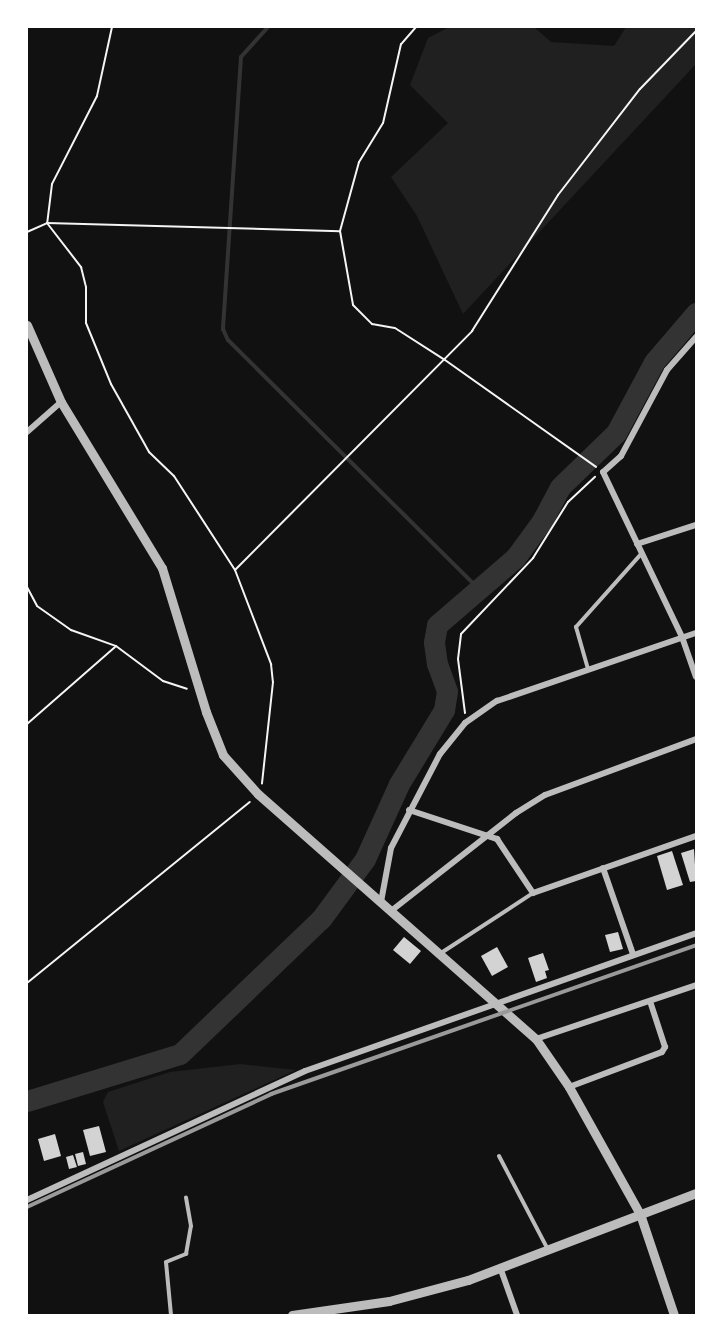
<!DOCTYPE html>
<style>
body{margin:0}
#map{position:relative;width:723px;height:1342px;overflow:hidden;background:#111;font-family:"Source Sans 3",sans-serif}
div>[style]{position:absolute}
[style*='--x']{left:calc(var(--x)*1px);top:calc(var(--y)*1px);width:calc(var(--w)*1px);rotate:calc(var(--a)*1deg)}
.green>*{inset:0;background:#202020}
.stream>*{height:4px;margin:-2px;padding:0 2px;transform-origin:2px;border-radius:2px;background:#333}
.river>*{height:21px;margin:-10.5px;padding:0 10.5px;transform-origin:10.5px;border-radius:10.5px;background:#333}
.building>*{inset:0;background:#d3d3d3}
.path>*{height:2px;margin:-1px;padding:0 1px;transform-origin:1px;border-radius:1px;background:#f5f5f5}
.service>*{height:4px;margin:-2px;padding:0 2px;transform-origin:2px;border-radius:2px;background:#bcbcbc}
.minor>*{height:6px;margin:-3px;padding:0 3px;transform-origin:3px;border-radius:3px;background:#bcbcbc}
.tertiary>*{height:9px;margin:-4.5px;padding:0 4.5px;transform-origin:4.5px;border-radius:4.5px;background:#bcbcbc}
.rail>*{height:4px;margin:-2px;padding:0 2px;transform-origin:2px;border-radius:2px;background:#9a9a9a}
span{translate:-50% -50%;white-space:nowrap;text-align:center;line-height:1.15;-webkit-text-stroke:5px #fff;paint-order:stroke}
.frame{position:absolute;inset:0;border:28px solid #fff;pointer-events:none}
</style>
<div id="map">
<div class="green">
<div style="clip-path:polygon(449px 27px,534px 27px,551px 42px,614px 46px,626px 27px,696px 27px,696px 64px,463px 314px,417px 216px,391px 177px,448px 123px,410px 85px,428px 38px)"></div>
<div style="clip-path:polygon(240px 1064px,296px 1070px,119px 1151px,103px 1102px,108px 1092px,170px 1072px)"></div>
</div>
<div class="stream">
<div style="--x:268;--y:27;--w:40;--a:132"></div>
<div style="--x:241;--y:57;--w:273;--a:93.8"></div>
<div style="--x:223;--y:329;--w:12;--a:66"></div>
<div style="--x:228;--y:340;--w:354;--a:44.8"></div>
</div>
<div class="river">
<div style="--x:27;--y:1101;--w:160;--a:-17.1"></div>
<div style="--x:180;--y:1054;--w:195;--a:-43.8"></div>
<div style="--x:321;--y:919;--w:74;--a:-53.7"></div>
<div style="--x:365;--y:859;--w:82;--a:-65.6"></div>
<div style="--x:399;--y:784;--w:87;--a:-58.7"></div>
<div style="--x:444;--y:710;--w:19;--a:-81"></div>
<div style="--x:447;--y:691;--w:29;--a:-110"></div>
<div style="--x:437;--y:664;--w:22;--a:-98"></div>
<div style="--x:434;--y:642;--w:17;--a:-80"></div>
<div style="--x:437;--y:625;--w:103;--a:-40.7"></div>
<div style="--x:515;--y:558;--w:46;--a:-53.9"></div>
<div style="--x:542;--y:521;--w:38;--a:-62"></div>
<div style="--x:560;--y:487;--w:78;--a:-44"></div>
<div style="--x:616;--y:433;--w:81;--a:-61.8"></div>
<div style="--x:654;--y:362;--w:65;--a:-49.4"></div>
</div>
<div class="building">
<div style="clip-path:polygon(694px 849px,696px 881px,690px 882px,681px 853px)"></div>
<div style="clip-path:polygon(672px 851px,683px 885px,667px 890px,657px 856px)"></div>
<div style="clip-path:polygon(618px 932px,623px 949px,610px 952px,605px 935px)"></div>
<div style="clip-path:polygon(404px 937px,421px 951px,410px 964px,393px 950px)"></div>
<div style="clip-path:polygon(497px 947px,508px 967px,492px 976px,481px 956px)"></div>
<div style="clip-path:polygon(543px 953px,549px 970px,545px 971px,547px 978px,536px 982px,528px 958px)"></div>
<div style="clip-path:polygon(99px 1126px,106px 1152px,90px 1156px,83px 1130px)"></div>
<div style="clip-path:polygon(55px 1134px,61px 1156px,44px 1161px,38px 1139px)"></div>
<div style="clip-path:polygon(83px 1152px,86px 1164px,78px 1166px,75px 1154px)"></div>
<div style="clip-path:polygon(73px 1155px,77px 1167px,69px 1169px,66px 1157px)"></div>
</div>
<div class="path">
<div style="--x:112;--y:27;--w:71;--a:102.3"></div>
<div style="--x:97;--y:96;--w:99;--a:117.1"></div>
<div style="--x:52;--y:184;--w:39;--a:97"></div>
<div style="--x:47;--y:223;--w:56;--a:52.3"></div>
<div style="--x:81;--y:267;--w:21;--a:76"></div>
<div style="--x:86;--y:287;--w:36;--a:90"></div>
<div style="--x:86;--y:323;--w:66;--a:67.7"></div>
<div style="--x:111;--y:384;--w:78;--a:60.8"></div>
<div style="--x:149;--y:452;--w:35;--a:44"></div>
<div style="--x:174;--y:476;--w:112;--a:57"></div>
<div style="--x:235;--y:570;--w:101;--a:69"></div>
<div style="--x:271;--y:664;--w:18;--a:84"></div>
<div style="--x:273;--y:682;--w:102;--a:96.2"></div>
<div style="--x:416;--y:27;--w:23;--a:131"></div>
<div style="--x:401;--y:44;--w:81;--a:102.8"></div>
<div style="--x:383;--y:123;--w:46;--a:121.6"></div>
<div style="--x:359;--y:162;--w:72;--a:105.4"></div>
<div style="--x:340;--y:231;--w:75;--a:80"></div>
<div style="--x:353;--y:305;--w:27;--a:45"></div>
<div style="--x:372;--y:324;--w:23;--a:10"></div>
<div style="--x:395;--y:328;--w:59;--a:32.6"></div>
<div style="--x:445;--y:360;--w:185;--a:35.3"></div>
<div style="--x:27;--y:232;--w:22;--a:-24"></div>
<div style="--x:47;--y:223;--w:293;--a:1.6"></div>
<div style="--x:235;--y:570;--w:337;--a:-45.2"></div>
<div style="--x:472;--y:331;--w:161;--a:-57.7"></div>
<div style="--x:558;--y:195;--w:134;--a:-52.3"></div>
<div style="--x:640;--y:89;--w:81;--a:-46"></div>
<div style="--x:27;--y:587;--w:21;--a:62"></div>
<div style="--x:37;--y:606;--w:42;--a:35.2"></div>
<div style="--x:71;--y:630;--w:48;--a:19.6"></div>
<div style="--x:116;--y:646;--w:59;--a:36.7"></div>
<div style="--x:163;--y:681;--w:25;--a:18"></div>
<div style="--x:465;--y:713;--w:54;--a:-97.4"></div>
<div style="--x:458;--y:659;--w:25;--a:-83"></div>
<div style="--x:461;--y:634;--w:105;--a:-46.5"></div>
<div style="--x:533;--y:558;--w:66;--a:-58"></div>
<div style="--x:568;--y:502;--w:37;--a:-43"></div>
<div style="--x:27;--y:724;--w:117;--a:-41.2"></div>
<div style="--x:27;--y:983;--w:287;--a:-39.1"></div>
</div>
<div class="service">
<div style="--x:588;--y:669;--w:44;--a:-105.9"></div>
<div style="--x:576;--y:627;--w:98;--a:-48.3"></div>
<div style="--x:441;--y:953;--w:110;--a:-33.1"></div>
<div style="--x:499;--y:1156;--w:104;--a:62.4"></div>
<div style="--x:171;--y:1315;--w:53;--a:-95.4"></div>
<div style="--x:166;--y:1262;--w:22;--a:-22"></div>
<div style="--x:186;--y:1254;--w:28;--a:-80"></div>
<div style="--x:191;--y:1226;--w:29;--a:-100"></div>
</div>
<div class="minor">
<div style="--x:696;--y:337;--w:44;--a:131.3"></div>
<div style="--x:667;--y:370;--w:98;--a:118.1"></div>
<div style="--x:621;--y:456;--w:24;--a:138"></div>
<div style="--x:603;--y:472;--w:183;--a:64.4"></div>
<div style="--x:682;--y:637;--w:42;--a:70.7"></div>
<div style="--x:27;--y:432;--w:45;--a:-41.4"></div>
<div style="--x:637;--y:544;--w:62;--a:-17.9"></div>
<div style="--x:409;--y:810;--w:93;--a:18.2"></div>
<div style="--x:497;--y:839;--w:65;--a:56.3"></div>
<div style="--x:533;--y:893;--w:173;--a:-19.3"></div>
<div style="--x:603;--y:868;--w:91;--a:70.8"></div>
<div style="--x:381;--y:902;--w:55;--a:-79.5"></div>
<div style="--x:391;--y:848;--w:106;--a:-62.5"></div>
<div style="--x:440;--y:754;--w:40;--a:-51"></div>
<div style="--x:465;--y:723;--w:39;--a:-35"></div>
<div style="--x:497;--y:701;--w:210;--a:-18.9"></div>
<div style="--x:391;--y:911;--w:159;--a:-38.1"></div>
<div style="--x:516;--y:813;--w:34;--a:-32"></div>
<div style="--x:545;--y:795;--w:161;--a:-20.3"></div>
<div style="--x:536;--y:1039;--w:169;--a:-18.6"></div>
<div style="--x:569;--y:1087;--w:99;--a:-20.6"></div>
<div style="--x:662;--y:1052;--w:6;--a:-59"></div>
<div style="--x:665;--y:1047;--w:48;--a:-108.1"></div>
<div style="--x:27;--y:1200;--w:306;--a:-24.9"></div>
<div style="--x:305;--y:1071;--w:415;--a:-19.4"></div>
<div style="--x:501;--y:1270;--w:48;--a:70.4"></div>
</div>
<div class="tertiary">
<div style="--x:27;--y:325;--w:84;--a:66.2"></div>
<div style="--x:61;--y:402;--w:194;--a:58.7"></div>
<div style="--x:162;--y:568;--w:151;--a:73"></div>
<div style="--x:206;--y:712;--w:46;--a:68.4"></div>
<div style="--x:223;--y:755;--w:52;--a:48.1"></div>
<div style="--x:258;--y:794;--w:371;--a:41.4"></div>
<div style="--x:536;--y:1039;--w:58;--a:55.5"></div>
<div style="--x:569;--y:1087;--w:145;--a:60.8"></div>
<div style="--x:640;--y:1214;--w:107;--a:71.4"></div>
<div style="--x:292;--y:1315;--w:98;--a:-8.2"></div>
<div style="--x:389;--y:1301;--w:82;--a:-14.9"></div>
<div style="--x:468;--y:1280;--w:244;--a:-20.9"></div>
</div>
<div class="rail">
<div style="--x:27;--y:1207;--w:269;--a:-24.8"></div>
<div style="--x:271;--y:1094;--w:450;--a:-19.3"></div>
</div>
<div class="frame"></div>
</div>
